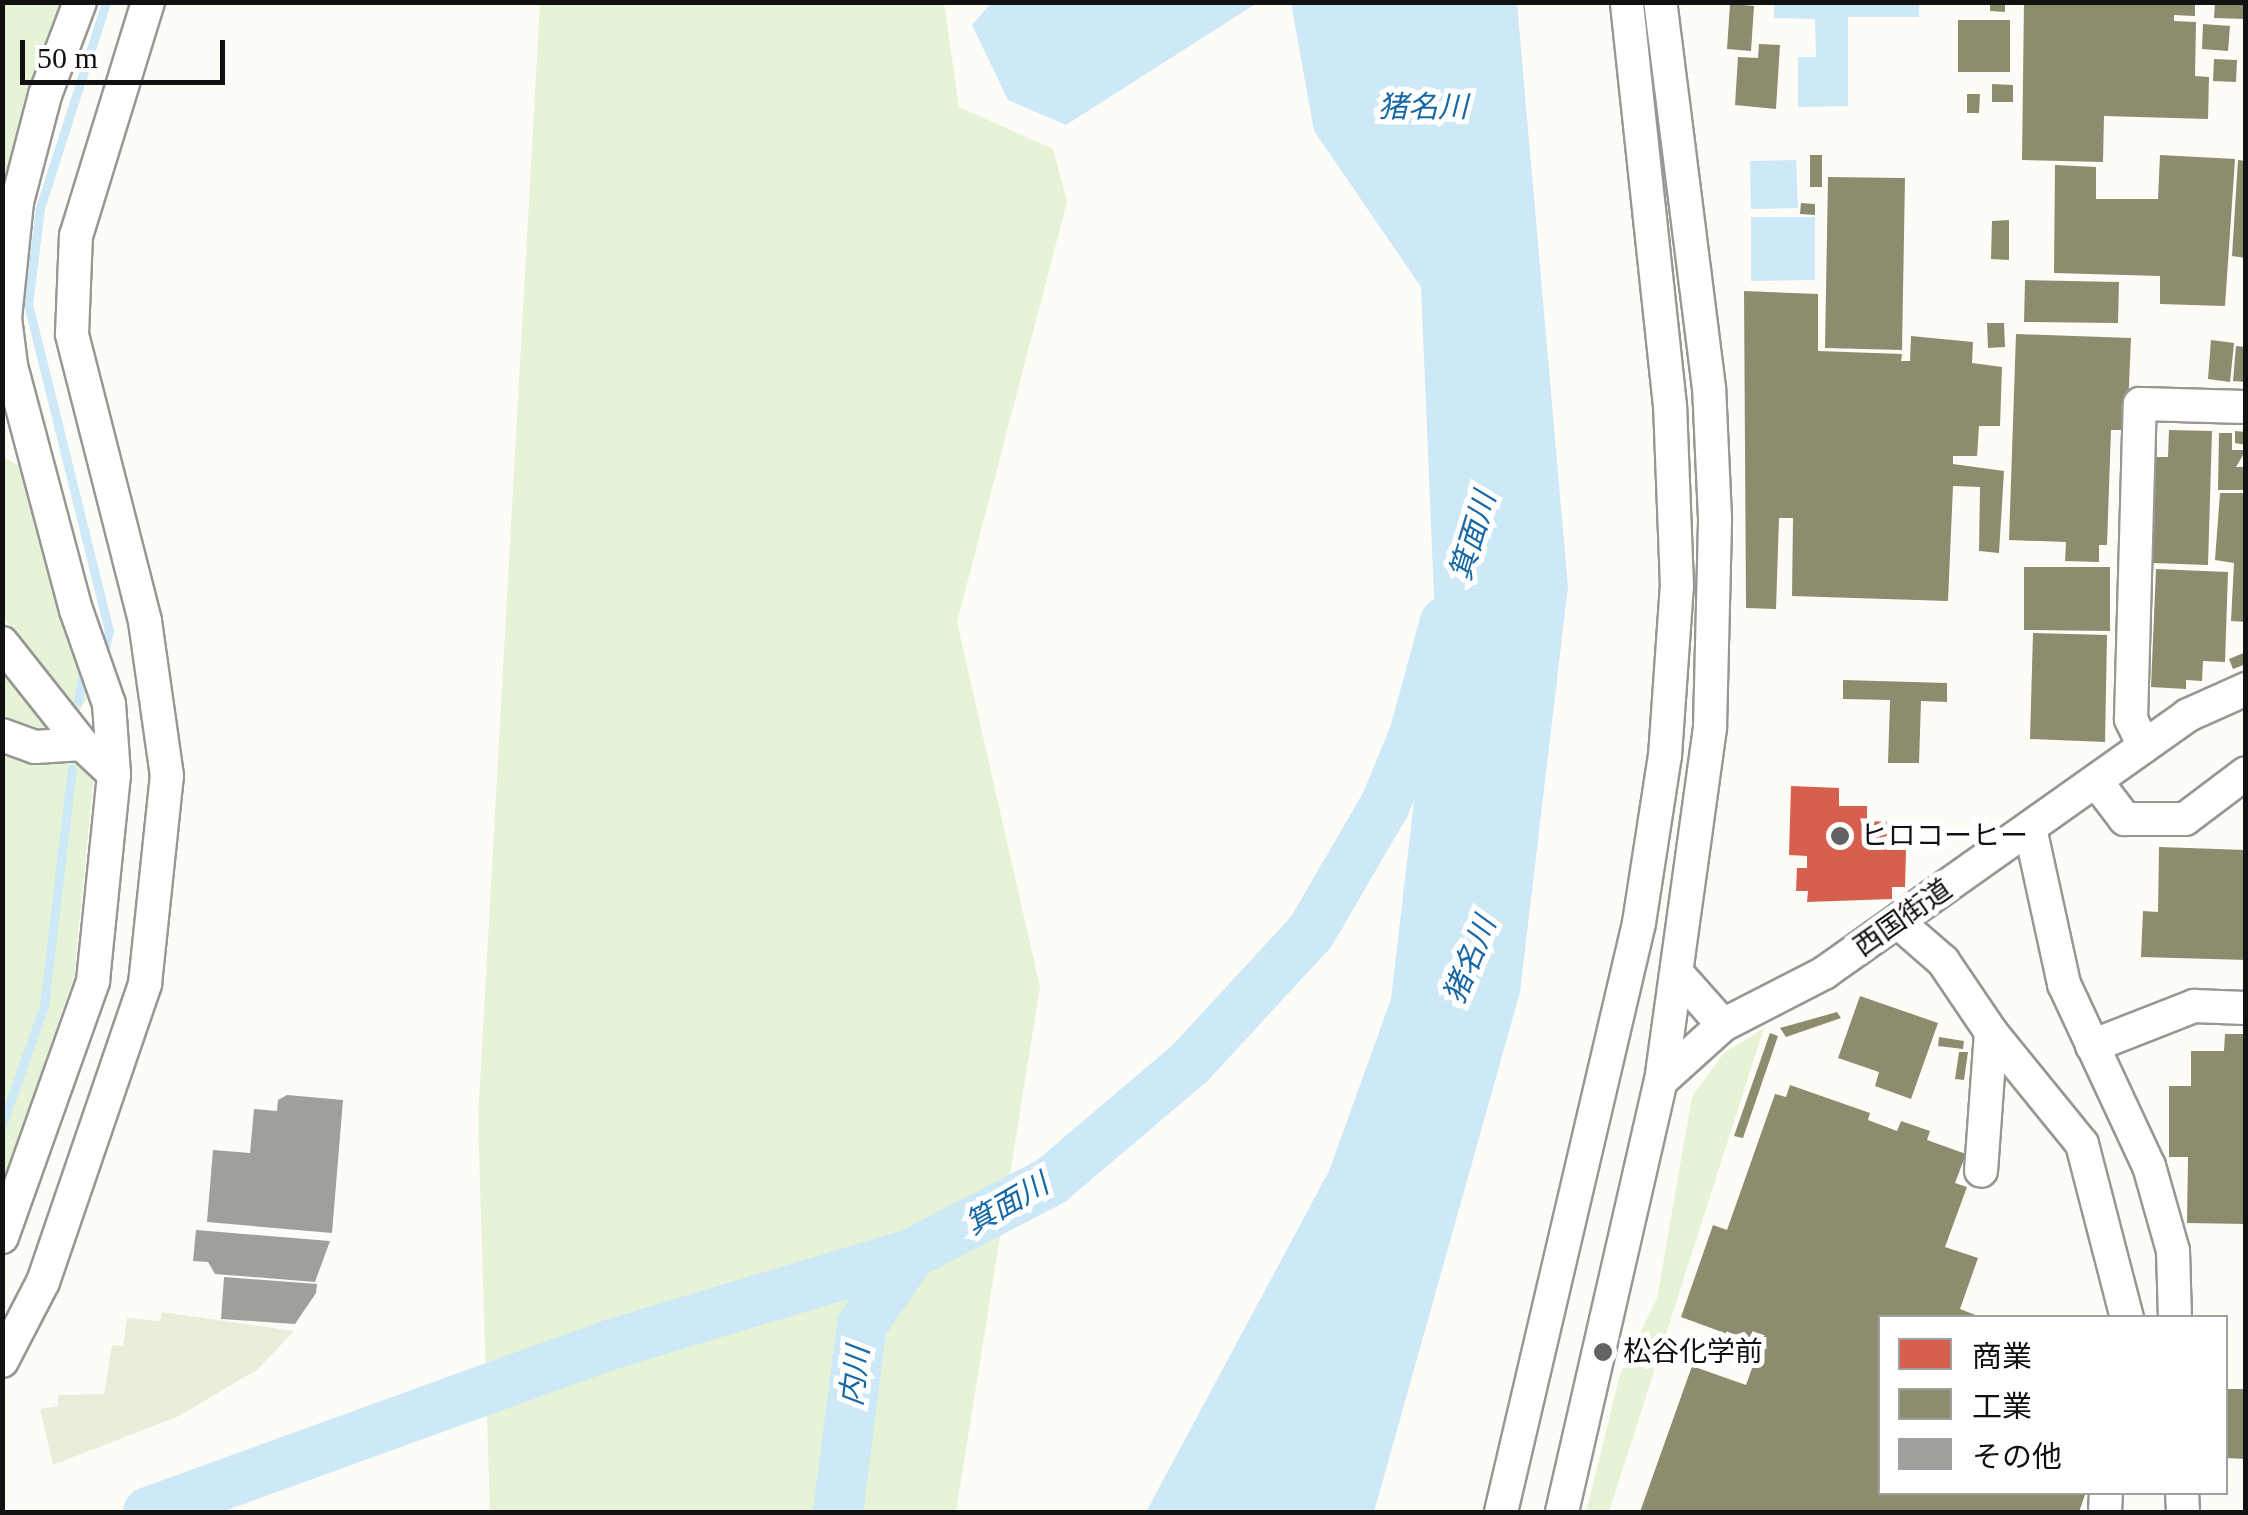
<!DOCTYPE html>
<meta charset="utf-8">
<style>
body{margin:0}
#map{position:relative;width:2248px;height:1515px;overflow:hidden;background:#fdfcf7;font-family:"Times New Roman","Noto Sans JP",serif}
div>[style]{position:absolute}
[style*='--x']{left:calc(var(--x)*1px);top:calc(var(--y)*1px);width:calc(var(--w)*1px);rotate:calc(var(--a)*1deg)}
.green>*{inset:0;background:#e7f3d7}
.cemetery>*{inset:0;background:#e9eedb}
.water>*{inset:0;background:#cde8f7}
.shops>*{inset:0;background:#d6604d}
.industry>*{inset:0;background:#8c8c6e}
.stream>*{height:9px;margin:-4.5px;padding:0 4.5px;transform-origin:4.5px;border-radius:4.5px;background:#cde8f7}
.river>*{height:50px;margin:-25px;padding:0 25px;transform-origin:25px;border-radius:25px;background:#cde8f7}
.building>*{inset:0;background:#a19f9c}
.roads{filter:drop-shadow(2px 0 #979795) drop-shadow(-2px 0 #979795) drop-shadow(0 2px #979795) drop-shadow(0 -2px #979795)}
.minor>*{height:32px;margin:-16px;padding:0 16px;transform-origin:16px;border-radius:16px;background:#fffffe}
.dots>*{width:28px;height:28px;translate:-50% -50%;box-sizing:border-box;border:5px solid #fff;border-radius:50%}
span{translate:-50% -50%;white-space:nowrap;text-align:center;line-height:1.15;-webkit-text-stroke:10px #fff;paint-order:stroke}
.poi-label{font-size:28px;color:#111}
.left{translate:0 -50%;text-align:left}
.street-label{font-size:28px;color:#111}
.water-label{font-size:30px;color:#1768a6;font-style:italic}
.frame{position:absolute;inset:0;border:5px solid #111;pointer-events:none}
.legend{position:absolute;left:1878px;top:1315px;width:350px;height:180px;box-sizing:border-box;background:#fff;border:2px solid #a0a0a0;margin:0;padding:12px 18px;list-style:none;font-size:30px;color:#111}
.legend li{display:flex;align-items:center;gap:20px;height:50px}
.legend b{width:50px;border:2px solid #a0a0a0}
.scale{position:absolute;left:20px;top:40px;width:205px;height:45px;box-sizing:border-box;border:5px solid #111;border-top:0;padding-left:12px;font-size:30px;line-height:35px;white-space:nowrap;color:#111;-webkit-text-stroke:8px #fff;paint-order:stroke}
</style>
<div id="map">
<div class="green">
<div style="clip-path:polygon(3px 3px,66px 3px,3px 200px)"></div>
<div style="clip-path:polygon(540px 3px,944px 3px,959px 107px,1053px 149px,1067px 202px,957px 622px,1040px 987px,956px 1512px,490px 1512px,478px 1119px)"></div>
<div style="clip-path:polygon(3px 457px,23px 468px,64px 626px,86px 677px,88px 697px,79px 711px,3px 617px)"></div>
<div style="clip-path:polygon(2px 660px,58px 733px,11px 723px,3px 715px)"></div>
<div style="clip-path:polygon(3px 752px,35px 762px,67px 758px,94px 775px,74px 977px,3px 1183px)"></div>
<div style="clip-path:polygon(1764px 1028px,1609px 1512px,1586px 1512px,1620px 1375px,1657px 1298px,1692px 1097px,1723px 1054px)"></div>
</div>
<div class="cemetery">
<div style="clip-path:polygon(162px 1312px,294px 1331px,258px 1369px,179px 1416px,53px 1465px,40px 1409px,58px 1406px,58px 1395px,104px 1394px,112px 1345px,123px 1346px,127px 1318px,160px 1321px)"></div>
</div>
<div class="water">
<div style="clip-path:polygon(991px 3px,991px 2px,1257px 3px,1066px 125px,1008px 100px,972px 25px)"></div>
<div style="clip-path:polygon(1291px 3px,1517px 3px,1568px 587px,1520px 992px,1374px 1512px,1146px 1512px,1329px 1171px,1391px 999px,1435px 621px,1421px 287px,1314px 131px)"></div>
<div style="clip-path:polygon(1774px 3px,1919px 3px,1919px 17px,1848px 17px,1848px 106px,1798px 107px,1798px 57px,1816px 57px,1815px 19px,1774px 18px)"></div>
<div style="clip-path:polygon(1796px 160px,1798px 208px,1751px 209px,1750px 161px)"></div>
<div style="clip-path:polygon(1751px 217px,1815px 217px,1815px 280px,1751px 281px)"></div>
</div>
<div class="shops">
<div style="clip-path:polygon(1791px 786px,1839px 788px,1839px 806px,1867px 806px,1867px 821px,1891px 822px,1890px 850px,1906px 850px,1905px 887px,1892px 887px,1892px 899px,1807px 902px,1808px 891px,1796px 891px,1797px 868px,1807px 868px,1807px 856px,1789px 855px)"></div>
</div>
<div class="industry">
<div style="clip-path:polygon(1990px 2px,2005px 2px,2005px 12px,1990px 11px)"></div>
<div style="clip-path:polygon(2024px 2px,2195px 2px,2195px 16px,2174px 15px,2174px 21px,2196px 22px,2195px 76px,2209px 77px,2208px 119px,2104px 116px,2103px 162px,2022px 160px)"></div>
<div style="clip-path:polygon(2215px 2px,2246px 2px,2246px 19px,2214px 18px)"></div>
<div style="clip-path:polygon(1730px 4px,1754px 6px,1751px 51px,1727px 49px)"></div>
<div style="clip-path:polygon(1958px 20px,2010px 20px,2010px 72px,1958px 72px)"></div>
<div style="clip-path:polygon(2203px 24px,2230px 26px,2228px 51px,2202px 49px)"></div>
<div style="clip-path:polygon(1759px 44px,1780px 45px,1776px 109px,1735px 105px,1738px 57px,1758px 58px)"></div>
<div style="clip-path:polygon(2214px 59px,2237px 60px,2236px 82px,2213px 81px)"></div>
<div style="clip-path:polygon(1992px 84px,2013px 85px,2013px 102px,1992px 102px)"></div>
<div style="clip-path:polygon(1967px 94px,1980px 94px,1979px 113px,1967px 113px)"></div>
<div style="clip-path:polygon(1810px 155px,1822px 155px,1822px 187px,1810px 187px)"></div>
<div style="clip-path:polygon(2160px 155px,2235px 159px,2225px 306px,2160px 304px,2160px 276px,2054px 273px,2055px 165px,2096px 167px,2096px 199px,2158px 199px)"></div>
<div style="clip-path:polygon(2238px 160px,2246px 161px,2246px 258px,2232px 256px)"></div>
<div style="clip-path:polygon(1828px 177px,1905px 178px,1902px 350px,1825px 348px)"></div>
<div style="clip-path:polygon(1801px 203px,1815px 204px,1815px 215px,1800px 214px)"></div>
<div style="clip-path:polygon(2009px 220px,2009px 260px,1991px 259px,1992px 221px)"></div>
<div style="clip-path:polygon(2025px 280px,2119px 282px,2118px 323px,2024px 322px)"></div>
<div style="clip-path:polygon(1744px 291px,1818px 294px,1818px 351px,1902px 354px,1901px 361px,1910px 361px,1911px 336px,1973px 342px,1972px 363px,2002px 367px,2000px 426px,1979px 426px,1977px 456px,1953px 456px,1953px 464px,2004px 471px,1999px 553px,1979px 551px,1980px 487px,1953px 486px,1948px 601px,1792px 596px,1793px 518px,1779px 518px,1776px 609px,1746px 608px)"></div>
<div style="clip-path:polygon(1987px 323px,2004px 323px,2005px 347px,1988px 348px)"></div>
<div style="clip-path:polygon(2016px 334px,2131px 338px,2127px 430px,2111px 430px,2107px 545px,2099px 545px,2099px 562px,2065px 561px,2066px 542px,2009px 540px)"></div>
<div style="clip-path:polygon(2211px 340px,2234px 343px,2230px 382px,2208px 379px)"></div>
<div style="clip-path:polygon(2236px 346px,2246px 347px,2246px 382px,2233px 381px)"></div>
<div style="clip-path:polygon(2169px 430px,2212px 431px,2208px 565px,2153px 563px,2156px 457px,2168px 457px)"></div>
<div style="clip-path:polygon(2235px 431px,2246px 432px,2246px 445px,2235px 443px)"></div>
<div style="clip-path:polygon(2219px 433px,2232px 433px,2232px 450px,2246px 450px,2236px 467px,2246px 467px,2246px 490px,2218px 490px)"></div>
<div style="clip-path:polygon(2220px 493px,2246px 493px,2246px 622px,2231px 621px,2234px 563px,2215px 560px)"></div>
<div style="clip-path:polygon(2024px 567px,2110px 567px,2110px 631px,2024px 630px)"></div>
<div style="clip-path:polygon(2156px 569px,2228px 572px,2225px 662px,2203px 661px,2202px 681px,2186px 680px,2186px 689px,2151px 687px)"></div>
<div style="clip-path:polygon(2033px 633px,2107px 635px,2105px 742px,2030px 739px)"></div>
<div style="clip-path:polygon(2246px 652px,2246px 664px,2233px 669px,2229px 659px)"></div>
<div style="clip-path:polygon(1843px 680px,1947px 683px,1947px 702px,1921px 701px,1919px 763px,1888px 763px,1890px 700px,1843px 699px)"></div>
<div style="clip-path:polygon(2159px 847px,2246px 850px,2246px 960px,2141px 957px,2143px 911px,2158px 912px)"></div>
<div style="clip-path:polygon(1860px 996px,1938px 1023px,1911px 1099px,1875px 1086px,1879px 1072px,1838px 1058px)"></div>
<div style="clip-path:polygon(1837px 1012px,1841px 1018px,1786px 1037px,1780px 1028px)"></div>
<div style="clip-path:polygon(1770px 1033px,1778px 1036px,1743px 1138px,1734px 1136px)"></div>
<div style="clip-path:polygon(2225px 1034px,2246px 1034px,2246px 1224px,2187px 1223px,2188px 1157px,2169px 1157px,2169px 1086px,2191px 1086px,2191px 1051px,2224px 1051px)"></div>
<div style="clip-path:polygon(1939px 1037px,1964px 1041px,1963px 1049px,1938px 1046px)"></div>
<div style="clip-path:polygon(1959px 1052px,1968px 1052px,1964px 1080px,1955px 1079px)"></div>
<div style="clip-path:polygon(1790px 1085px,1870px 1113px,1868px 1120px,1897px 1131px,1901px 1121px,1930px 1131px,1927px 1140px,1966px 1154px,1955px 1183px,1967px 1187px,1945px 1247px,1978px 1258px,1960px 1309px,1983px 1318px,1880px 1318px,1880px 1492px,2086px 1492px,2079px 1512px,1640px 1512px,1692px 1366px,1746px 1385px,1760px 1346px,1681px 1317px,1713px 1225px,1727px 1230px,1775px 1094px,1786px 1097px)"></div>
<div style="clip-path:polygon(2226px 1389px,2246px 1389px,2246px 1459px,2226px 1458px)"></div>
</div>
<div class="stream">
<div style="--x:104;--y:651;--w:21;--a:-76"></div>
<div style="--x:109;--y:631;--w:337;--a:-103.9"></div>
<div style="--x:28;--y:304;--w:97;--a:-82.9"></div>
<div style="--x:40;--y:208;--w:216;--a:-72.2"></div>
<div style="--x:78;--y:701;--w:27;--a:-80"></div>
<div style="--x:2;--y:1125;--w:126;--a:-70.6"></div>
<div style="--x:44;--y:1006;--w:239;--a:-83.3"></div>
</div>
<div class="river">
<div style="--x:148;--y:1512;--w:490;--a:-19.9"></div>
<div style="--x:609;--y:1345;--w:315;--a:-16.8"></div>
<div style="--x:911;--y:1254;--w:158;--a:-27.5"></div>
<div style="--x:1051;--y:1181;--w:182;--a:-40.3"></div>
<div style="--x:1190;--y:1063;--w:178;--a:-47.3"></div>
<div style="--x:1311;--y:932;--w:147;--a:-59.8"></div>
<div style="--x:1385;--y:805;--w:76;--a:-67.5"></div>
<div style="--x:1414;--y:735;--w:117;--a:-74.7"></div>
<div style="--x:838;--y:1512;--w:189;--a:-82.7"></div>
<div style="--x:862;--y:1325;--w:86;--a:-55.4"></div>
</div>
<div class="building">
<div style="clip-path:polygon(287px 1095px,343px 1100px,332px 1233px,207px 1222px,213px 1150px,250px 1153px,254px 1109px,277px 1111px,278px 1100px)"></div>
<div style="clip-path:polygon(196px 1230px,330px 1241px,315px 1282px,215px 1274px,208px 1262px,193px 1261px)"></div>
<div style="clip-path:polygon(224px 1277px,317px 1284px,316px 1293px,295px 1324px,221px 1319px)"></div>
</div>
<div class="roads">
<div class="minor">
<div style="--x:2;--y:643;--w:129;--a:51.6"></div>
<div style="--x:82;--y:744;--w:44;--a:43.2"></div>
<div style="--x:2;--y:735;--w:35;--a:20"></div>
<div style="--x:35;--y:747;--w:47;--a:-3.7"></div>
<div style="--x:2144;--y:746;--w:30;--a:-116"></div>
<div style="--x:2131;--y:719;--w:315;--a:-88.4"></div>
<div style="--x:2140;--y:404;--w:106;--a:1.6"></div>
<div style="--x:2096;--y:781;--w:48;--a:52.7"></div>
<div style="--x:2125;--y:819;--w:60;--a:0"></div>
<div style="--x:2185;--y:819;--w:76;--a:-37"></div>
<div style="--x:2030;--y:828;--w:160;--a:77.7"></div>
<div style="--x:2064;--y:984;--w:201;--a:65"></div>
<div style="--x:2149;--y:1166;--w:88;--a:74.2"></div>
<div style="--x:2173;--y:1251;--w:67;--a:88.3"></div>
<div style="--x:1898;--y:922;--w:60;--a:40.9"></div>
<div style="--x:1943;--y:961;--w:86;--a:55.9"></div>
<div style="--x:1991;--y:1032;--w:139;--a:94.1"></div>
<div style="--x:1677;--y:973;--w:69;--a:48.5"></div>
<div style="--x:1991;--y:1032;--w:144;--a:50.9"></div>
<div style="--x:2082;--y:1144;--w:180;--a:75.5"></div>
<div style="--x:2092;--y:1046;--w:110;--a:-21.4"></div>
<div style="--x:2194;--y:1006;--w:52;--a:2.2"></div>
<div style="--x:1661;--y:1081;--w:84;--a:-42.1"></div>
<div style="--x:1723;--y:1025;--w:114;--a:-27.2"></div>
<div style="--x:1824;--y:973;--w:446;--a:-35.3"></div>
<div style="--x:2188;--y:715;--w:64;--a:-24.1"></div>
<div style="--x:2;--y:1237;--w:272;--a:-70.4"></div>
<div style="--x:93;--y:981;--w:208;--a:-84.2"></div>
<div style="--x:114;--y:774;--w:70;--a:-94.1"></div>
<div style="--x:109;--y:704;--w:100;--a:-109.3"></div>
<div style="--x:76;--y:610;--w:253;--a:-104.9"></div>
<div style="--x:11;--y:365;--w:47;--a:-97.3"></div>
<div style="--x:5;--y:318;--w:117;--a:-84.1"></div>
<div style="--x:17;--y:202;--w:111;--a:-75.3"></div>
<div style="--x:45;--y:95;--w:99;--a:-69.4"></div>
<div style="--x:2;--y:1361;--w:89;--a:-62.6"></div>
<div style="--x:43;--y:1282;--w:315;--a:-71.1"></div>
<div style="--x:145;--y:984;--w:209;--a:-84"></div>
<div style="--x:167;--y:776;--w:157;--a:-98.1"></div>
<div style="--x:145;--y:621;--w:296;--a:-104.3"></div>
<div style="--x:72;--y:334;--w:98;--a:-87.7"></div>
<div style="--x:76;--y:236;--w:245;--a:-72.9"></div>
<div style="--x:2182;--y:1492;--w:20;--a:87"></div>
<div style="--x:1501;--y:1512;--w:605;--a:-76.81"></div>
<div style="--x:1639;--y:923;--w:169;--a:-81.2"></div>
<div style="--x:1665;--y:756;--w:170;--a:-86"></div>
<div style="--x:1677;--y:586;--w:180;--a:-92.2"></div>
<div style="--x:1670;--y:406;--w:406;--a:-96.1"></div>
<div style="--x:1562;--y:1512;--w:442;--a:-77.1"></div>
<div style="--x:1661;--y:1081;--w:357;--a:-82.1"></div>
<div style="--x:1710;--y:727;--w:209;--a:-88.6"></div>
<div style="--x:1715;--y:518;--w:130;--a:-92.6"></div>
<div style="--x:1709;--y:388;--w:389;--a:-97.2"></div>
<div style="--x:2105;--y:1512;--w:20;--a:-87"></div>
</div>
</div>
<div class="dots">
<div style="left:1840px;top:836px;background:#646362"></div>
<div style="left:1603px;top:1352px;background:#646362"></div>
</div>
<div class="poi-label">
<span class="left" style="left:1860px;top:836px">ヒロコーヒー</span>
<span class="left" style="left:1623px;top:1352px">松谷化学前</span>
</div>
<div class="street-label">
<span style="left:1903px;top:918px;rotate:-35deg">西国街道</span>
</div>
<div class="water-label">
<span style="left:1423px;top:107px">猪名川</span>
<span style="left:1473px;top:536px;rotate:-73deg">箕面川</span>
<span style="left:1470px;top:960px;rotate:-68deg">猪名川</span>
<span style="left:1007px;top:1204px;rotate:-30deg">箕面川</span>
<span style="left:855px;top:1376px;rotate:-83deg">内川</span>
</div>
<div class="frame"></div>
<ul class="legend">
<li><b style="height:28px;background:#d6604d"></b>商業</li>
<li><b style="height:28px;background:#8c8c6e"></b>工業</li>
<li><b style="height:28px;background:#a19f9c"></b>その他</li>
</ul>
<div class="scale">50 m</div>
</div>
